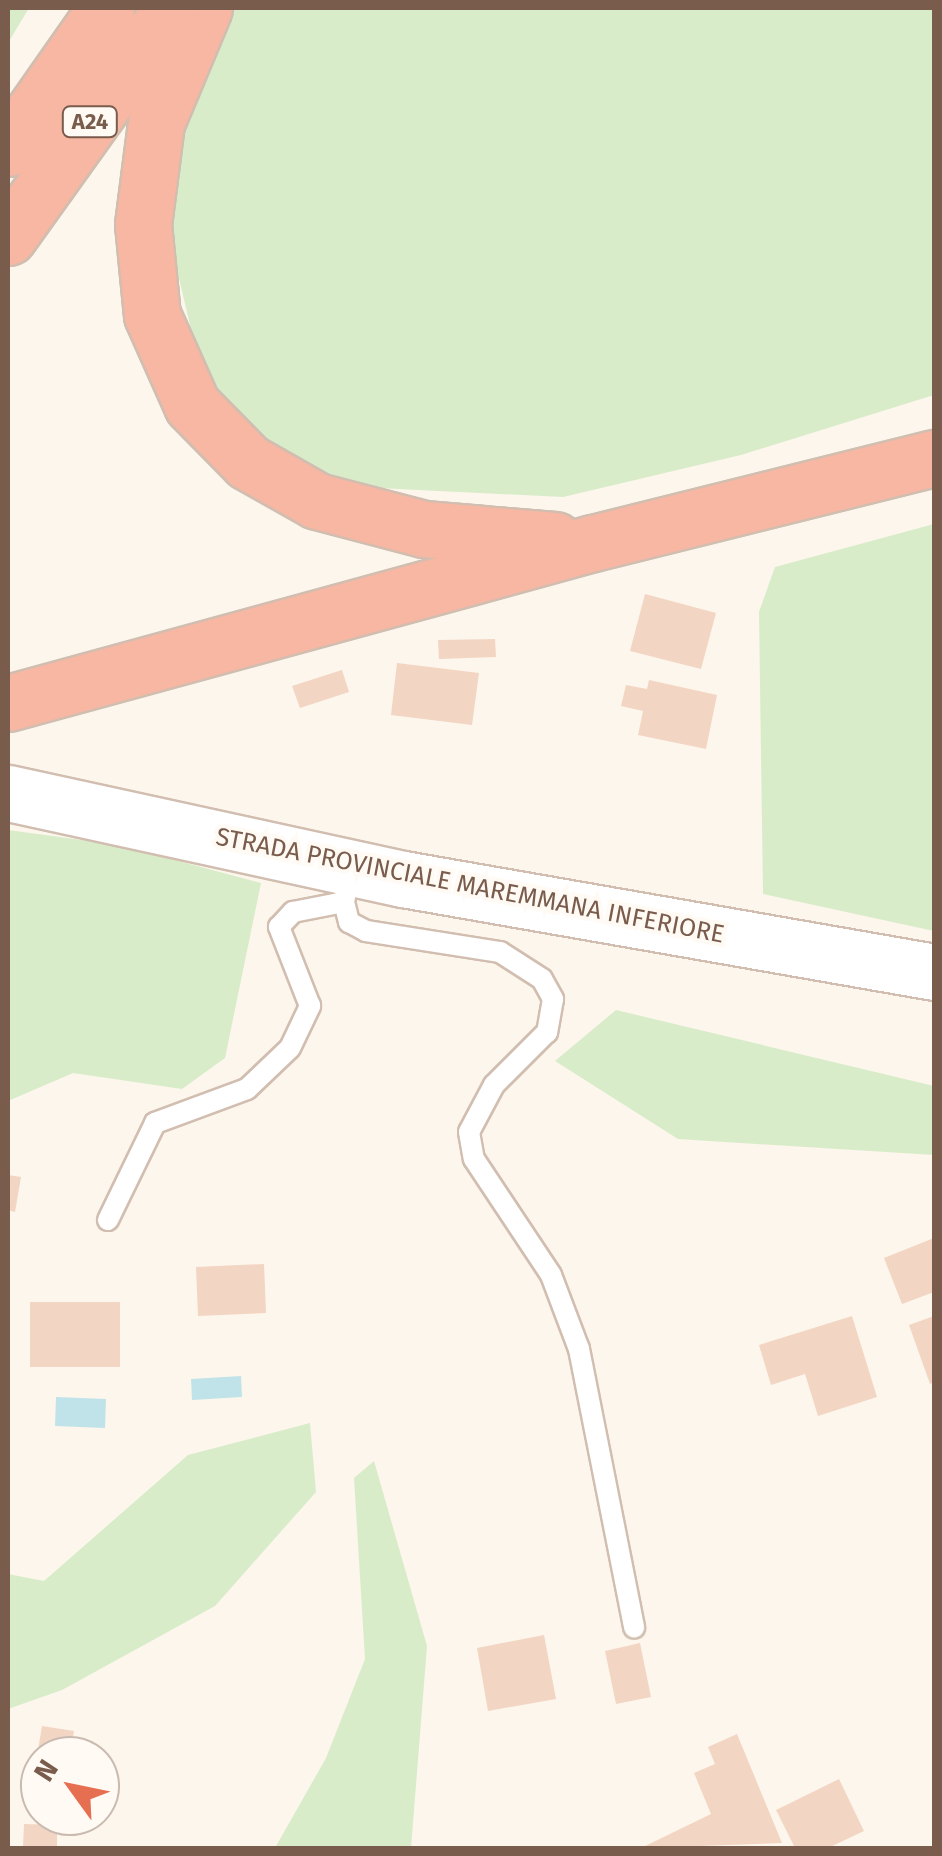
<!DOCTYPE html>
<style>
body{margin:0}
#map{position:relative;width:942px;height:1856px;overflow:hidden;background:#fdf6ec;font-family:"Fira Sans",sans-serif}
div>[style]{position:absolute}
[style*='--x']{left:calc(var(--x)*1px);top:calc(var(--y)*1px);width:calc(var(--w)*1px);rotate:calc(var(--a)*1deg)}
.green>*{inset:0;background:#d8ecc9}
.water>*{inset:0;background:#bfe3e8}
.building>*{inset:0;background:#f3d5c3}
.roads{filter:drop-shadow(2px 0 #d1beb0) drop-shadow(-2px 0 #d1beb0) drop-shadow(0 2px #d1beb0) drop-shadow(0 -2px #d1beb0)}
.lane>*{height:20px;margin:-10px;padding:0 10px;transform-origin:10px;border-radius:10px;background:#fff}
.secondary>*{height:55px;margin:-27.5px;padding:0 27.5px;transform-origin:27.5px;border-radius:27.5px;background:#fff}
.highway>*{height:55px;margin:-27.5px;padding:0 27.5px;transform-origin:27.5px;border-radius:27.5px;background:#f7b7a3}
span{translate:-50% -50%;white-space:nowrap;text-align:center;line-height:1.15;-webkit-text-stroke:8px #fffaf3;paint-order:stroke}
.shield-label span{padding:2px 8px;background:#fffaf3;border:2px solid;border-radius:8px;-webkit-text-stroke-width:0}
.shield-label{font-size:22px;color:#7a5c4d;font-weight:700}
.street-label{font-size:25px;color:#7a5c4d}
.frame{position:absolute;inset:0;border:10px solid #7a5c4d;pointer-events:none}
.north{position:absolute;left:20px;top:1736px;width:100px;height:100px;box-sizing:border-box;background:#fffaf3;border:2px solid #cabbb1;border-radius:50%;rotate:303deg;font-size:28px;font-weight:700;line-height:40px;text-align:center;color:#7a5c4d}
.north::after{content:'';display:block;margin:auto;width:35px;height:45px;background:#e76f51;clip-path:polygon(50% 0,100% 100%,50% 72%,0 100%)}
</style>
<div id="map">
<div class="green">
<div style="clip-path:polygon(8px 8px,29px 8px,8px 43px)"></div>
<div style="clip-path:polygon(224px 8px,934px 8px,934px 395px,741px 455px,563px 497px,357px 487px,267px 443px,223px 407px,194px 342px,164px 214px,196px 50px)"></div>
<div style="clip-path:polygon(934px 524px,934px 931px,763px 894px,759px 612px,775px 567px)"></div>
<div style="clip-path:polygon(8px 830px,119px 845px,261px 883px,225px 1058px,182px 1089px,73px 1073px,8px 1101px)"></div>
<div style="clip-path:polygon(616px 1010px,934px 1086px,934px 1155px,678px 1139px,555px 1061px)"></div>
<div style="clip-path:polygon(310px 1423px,316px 1492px,215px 1606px,62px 1690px,8px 1709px,8px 1574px,44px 1581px,188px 1455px)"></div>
<div style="clip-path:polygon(374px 1461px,427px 1646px,411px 1848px,275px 1848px,326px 1758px,365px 1659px,354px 1478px)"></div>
</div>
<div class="water">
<div style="clip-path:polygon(241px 1376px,242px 1397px,192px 1400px,191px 1379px)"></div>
<div style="clip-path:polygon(56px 1397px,106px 1399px,105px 1428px,55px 1426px)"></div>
</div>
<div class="building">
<div style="clip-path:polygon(645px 594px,716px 613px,701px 669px,630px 651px)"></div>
<div style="clip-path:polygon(495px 639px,496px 657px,439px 659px,438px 640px)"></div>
<div style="clip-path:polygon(397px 663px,479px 673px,472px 725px,391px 715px)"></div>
<div style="clip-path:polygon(342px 670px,349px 692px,300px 708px,292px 686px)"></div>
<div style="clip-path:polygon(649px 680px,717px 695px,706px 749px,638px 735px,643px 711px,621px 706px,626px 685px,647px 689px)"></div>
<div style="clip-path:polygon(8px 1175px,21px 1177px,15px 1212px,8px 1210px)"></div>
<div style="clip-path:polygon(934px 1238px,934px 1292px,902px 1304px,884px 1258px)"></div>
<div style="clip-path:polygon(264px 1264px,266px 1313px,198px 1316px,196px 1267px)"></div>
<div style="clip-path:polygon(30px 1302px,120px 1302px,120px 1367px,30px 1367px)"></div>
<div style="clip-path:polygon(852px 1316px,877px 1397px,818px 1416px,805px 1374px,771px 1385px,759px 1345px)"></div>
<div style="clip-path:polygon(934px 1316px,934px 1382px,930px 1384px,909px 1325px)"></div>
<div style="clip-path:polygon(544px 1635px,556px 1699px,488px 1711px,477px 1648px)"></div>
<div style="clip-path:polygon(640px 1643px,651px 1697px,616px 1704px,605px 1651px)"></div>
<div style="clip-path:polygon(42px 1726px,74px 1731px,70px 1756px,37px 1756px)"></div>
<div style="clip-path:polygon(737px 1734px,782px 1843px,641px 1848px,711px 1814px,694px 1773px,715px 1764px,708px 1747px)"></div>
<div style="clip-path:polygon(839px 1779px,864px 1831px,828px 1848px,795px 1848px,776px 1810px)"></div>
<div style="clip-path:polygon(24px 1824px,57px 1825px,57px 1848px,23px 1847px)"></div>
</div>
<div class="roads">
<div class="lane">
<div style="--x:344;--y:902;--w:21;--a:76"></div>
<div style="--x:349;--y:922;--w:19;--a:28"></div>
<div style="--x:366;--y:931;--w:136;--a:8.9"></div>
<div style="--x:500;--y:952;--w:50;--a:32.7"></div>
<div style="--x:542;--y:979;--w:23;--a:61"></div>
<div style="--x:553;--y:999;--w:34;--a:100"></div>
<div style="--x:547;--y:1032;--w:75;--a:135"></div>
<div style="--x:494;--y:1085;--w:53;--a:118"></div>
<div style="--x:469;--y:1132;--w:27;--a:80"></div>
<div style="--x:474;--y:1159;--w:139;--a:56.4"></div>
<div style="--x:551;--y:1275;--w:79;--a:69.3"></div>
<div style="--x:579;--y:1349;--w:284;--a:78.8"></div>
<div style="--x:108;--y:1220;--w:108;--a:-64.1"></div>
<div style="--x:155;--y:1123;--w:98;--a:-20.3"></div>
<div style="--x:247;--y:1089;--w:59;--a:-43.6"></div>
<div style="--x:290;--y:1048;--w:47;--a:-64.5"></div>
<div style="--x:310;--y:1006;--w:85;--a:-111.4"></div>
<div style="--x:279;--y:927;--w:21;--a:-47"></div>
<div style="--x:293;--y:912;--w:52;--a:-11.1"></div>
<div style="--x:344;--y:902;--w:10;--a:-79"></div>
</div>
<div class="secondary">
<div style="--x:8;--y:793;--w:404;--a:12.3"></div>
<div style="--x:403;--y:879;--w:539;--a:9.93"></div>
</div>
<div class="highway">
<div style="--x:204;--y:8;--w:125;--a:112.7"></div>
<div style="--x:156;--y:123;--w:102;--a:97.3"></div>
<div style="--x:143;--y:224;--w:91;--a:84.4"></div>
<div style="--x:152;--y:315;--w:98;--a:66"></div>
<div style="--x:192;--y:405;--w:80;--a:45.5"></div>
<div style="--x:248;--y:462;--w:79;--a:29.5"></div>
<div style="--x:317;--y:501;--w:111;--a:14.7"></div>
<div style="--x:424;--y:529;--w:131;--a:4.8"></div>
<div style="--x:8;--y:148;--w:171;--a:-55"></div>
<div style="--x:8;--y:237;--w:282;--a:-54.4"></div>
<div style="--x:8;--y:703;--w:606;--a:-15.3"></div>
<div style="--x:593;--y:543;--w:351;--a:-14"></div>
</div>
</div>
<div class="shield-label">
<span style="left:90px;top:122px">A24</span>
</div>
<div class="street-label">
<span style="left:470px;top:886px;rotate:11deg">STRADA PROVINCIALE MAREMMANA INFERIORE</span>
</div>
<div class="frame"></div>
<div class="north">N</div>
</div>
